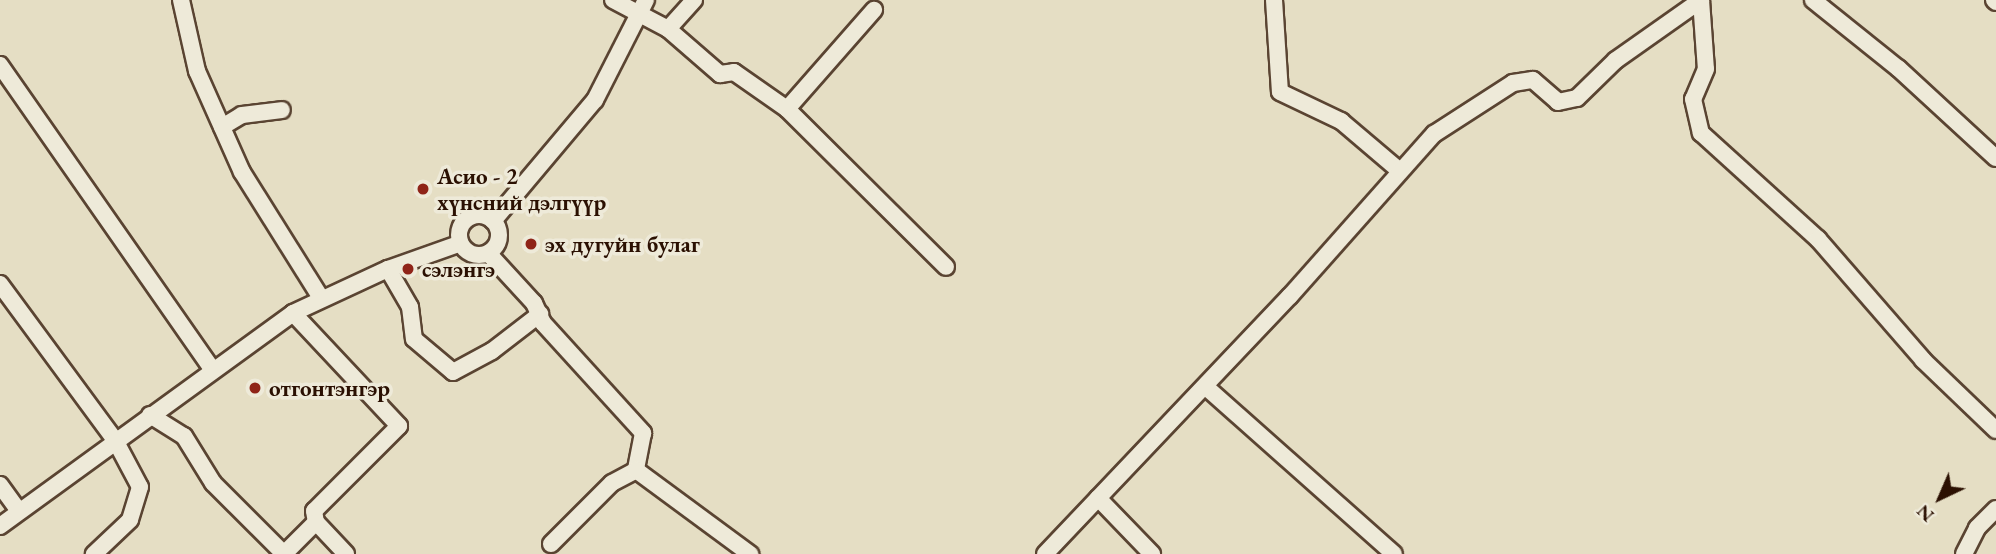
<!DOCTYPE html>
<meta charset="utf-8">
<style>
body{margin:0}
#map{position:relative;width:1996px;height:554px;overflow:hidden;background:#e5dec4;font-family:"EB Garamond",serif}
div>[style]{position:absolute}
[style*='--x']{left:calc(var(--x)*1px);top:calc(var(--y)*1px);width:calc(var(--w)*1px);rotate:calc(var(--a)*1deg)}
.roads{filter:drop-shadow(2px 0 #5a4432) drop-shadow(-2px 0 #5a4432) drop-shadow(0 2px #5a4432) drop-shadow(0 -2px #5a4432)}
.minor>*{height:16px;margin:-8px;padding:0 8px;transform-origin:8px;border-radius:8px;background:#eeead9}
.minor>.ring{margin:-8px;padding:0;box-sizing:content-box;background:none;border:16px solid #eeead9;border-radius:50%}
.dots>*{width:19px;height:19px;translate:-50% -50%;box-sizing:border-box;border:4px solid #eeead9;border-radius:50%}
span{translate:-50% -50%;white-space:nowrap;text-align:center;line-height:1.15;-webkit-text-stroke:7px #eeead9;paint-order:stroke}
.poi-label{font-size:23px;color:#2b1002;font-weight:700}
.left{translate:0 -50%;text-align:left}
.north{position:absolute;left:1905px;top:463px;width:70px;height:70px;-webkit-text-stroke:5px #eeead9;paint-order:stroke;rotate:224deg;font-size:19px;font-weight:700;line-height:28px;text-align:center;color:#2b1002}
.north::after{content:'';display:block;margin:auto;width:24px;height:32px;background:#2b1002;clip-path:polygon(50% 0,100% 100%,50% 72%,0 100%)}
</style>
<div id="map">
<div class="roads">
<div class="minor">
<div style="--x:181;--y:0;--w:73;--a:77.3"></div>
<div style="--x:197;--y:71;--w:111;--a:66"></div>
<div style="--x:242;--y:172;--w:149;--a:57.9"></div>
<div style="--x:613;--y:0;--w:62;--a:27.8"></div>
<div style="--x:668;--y:29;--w:69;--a:40.9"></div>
<div style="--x:720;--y:74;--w:14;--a:-8"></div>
<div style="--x:734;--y:72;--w:65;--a:34.9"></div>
<div style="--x:787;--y:109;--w:224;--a:44.8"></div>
<div style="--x:1274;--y:0;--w:92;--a:86.3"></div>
<div style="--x:1280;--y:92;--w:68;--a:25.4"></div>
<div style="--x:1341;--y:121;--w:77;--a:40.3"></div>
<div style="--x:1701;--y:0;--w:69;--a:85.9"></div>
<div style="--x:1706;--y:69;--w:33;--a:113"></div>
<div style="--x:1693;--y:99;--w:35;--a:77"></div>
<div style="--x:1701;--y:133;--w:158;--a:42.2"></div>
<div style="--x:1818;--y:239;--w:160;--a:49"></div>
<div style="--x:1923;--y:360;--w:101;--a:43.8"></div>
<div style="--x:1813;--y:0;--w:109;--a:38.7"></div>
<div style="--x:1898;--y:68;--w:133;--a:42.6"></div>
<div style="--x:1994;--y:0;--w:3;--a:45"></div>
<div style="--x:668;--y:29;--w:39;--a:-48"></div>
<div style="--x:0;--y:65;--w:372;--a:55.1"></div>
<div style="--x:787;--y:109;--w:132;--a:-48.7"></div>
<div style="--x:222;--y:127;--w:23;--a:-31"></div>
<div style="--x:242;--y:115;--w:40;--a:-7.1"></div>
<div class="ring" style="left:459px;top:215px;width:24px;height:24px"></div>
<div style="--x:493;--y:221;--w:158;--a:-49.9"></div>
<div style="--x:595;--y:100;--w:112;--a:-63"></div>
<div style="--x:488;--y:253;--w:68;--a:47.4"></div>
<div style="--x:534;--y:303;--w:22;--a:66"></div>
<div style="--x:543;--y:323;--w:149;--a:47.7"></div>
<div style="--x:643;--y:433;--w:38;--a:101"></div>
<div style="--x:388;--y:269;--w:44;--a:59.9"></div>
<div style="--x:410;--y:307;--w:32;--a:83"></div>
<div style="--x:414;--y:339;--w:51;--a:40.2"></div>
<div style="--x:453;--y:372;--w:44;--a:-28.3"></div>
<div style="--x:492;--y:351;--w:61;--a:-37.6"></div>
<div style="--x:0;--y:284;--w:194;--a:53.6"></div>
<div style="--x:115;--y:440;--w:53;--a:62"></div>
<div style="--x:140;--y:487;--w:34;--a:107"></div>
<div style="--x:130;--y:520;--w:50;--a:136.6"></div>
<div style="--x:293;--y:313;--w:155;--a:46.8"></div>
<div style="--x:399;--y:426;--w:120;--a:135"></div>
<div style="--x:314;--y:511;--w:11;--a:80"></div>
<div style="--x:316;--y:522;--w:44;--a:46.8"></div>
<div style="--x:1206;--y:387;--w:251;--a:41.6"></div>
<div style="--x:150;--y:415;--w:40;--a:32"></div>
<div style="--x:184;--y:436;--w:55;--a:58.3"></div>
<div style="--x:213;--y:483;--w:100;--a:45"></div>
<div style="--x:0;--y:485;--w:32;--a:54"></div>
<div style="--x:1098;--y:498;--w:78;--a:46"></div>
<div style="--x:0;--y:526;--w:362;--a:-36"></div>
<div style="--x:293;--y:313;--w:105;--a:-24.9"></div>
<div style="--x:388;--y:269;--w:77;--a:-19.6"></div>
<div style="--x:551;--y:544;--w:86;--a:-45"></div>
<div style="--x:612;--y:483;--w:27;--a:-28"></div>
<div style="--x:636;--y:470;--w:142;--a:36.4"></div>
<div style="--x:284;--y:554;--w:45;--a:-45"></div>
<div style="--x:1045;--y:554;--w:356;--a:-46.5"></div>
<div style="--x:1290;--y:296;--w:217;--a:-48.4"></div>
<div style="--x:1434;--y:134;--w:94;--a:-32.8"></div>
<div style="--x:1513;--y:83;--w:20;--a:-9"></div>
<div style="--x:1533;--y:80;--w:33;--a:41"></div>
<div style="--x:1558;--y:102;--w:19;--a:-12"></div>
<div style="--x:1577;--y:98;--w:54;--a:-44.3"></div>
<div style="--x:1616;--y:60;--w:104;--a:-35.2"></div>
<div style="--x:1964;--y:554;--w:29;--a:-63"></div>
<div style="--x:1977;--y:528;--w:27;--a:-45"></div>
</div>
</div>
<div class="dots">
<div style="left:423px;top:189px;background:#8f2418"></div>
<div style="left:531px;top:244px;background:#8f2418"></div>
<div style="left:408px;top:269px;background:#8f2418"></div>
<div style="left:255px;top:388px;background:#8f2418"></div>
</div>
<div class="poi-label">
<span class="left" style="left:437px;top:189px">Асио - 2<br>хүнсний дэлгүүр</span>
<span class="left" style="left:545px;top:244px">эх дугуйн булаг</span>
<span class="left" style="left:422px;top:269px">сэлэнгэ</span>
<span class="left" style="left:269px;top:388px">отгонтэнгэр</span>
</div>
<div class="north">N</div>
</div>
